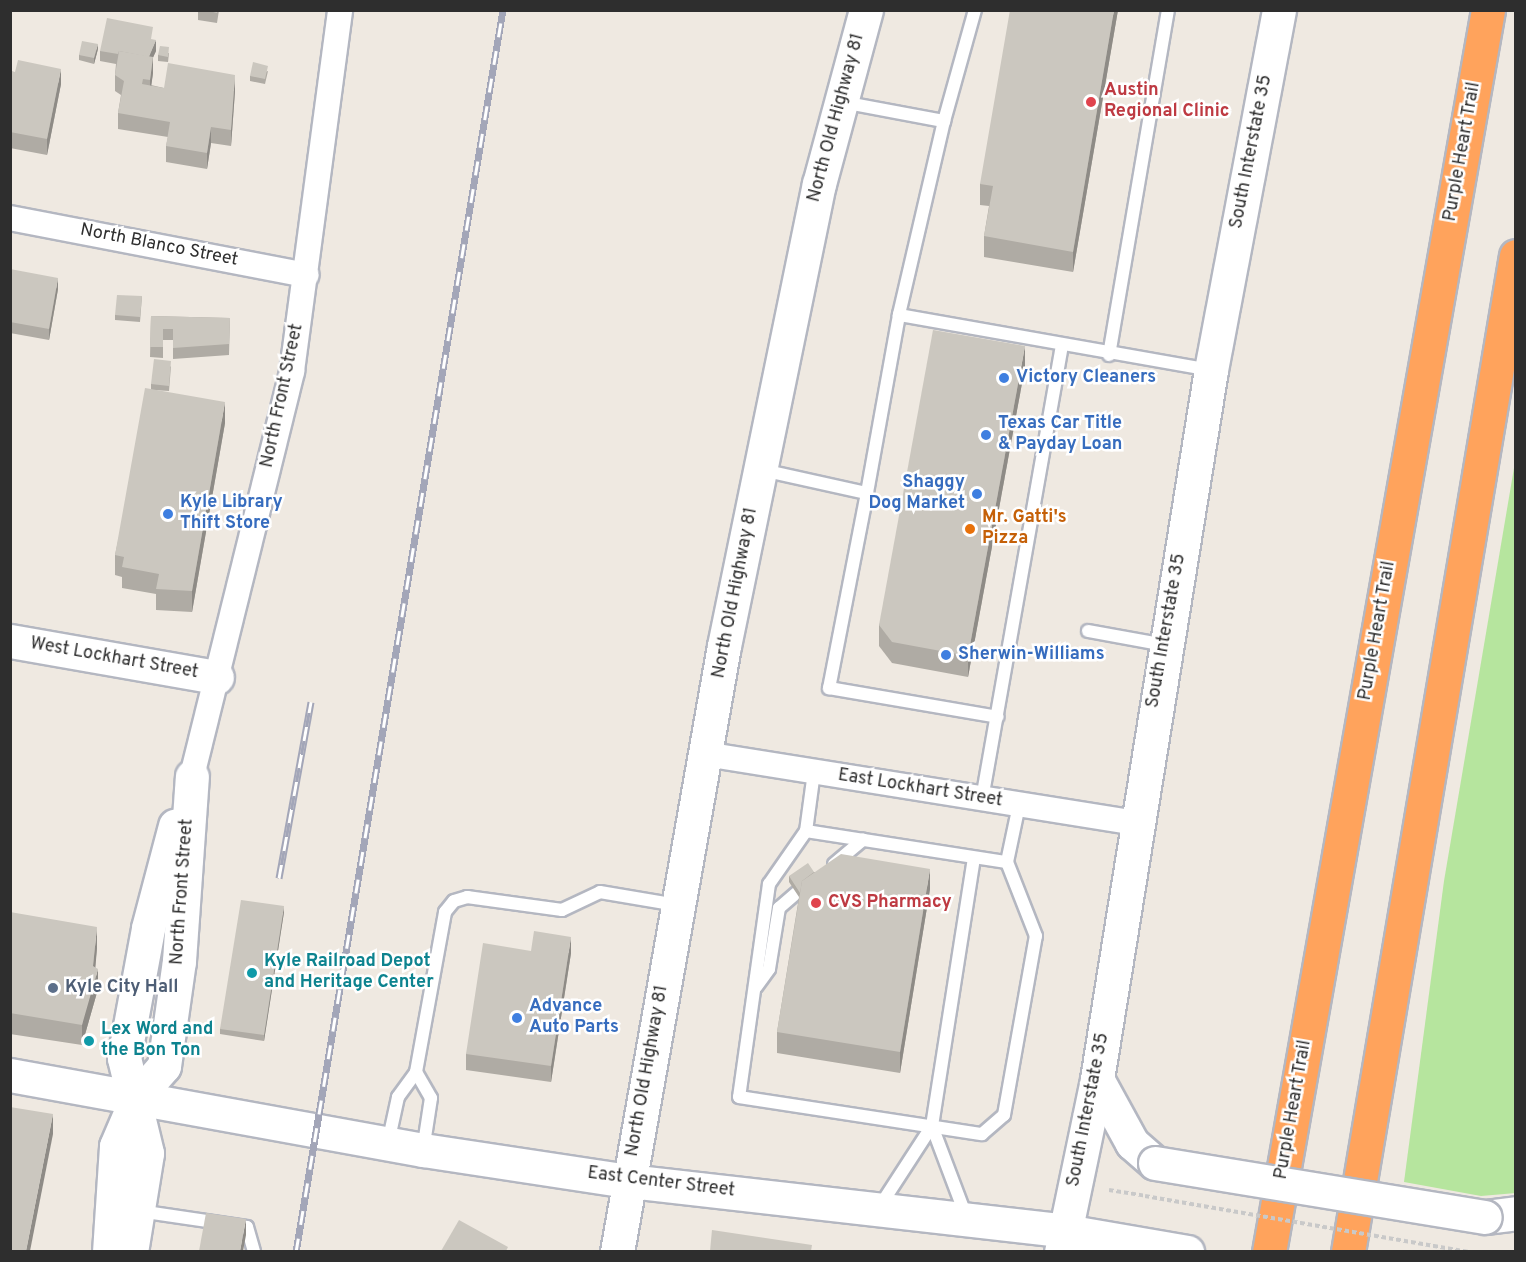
<!DOCTYPE html>
<style>
body{margin:0}
#map{position:relative;width:1526px;height:1262px;overflow:hidden;background:#efe9e1;font-family:Overpass,sans-serif}
div>[style]{position:absolute}
[style*='--x']{left:calc(var(--x)*1px);top:calc(var(--y)*1px);width:calc(var(--w)*1px);rotate:calc(var(--a)*1deg)}
.green>*{inset:0;background:#b6e59e}
.path>*{height:4px;margin-top:-2px;transform-origin:0;background:repeating-linear-gradient(90deg,#c9c9c9 0 4.5px,transparent 0 7.5px)}
.roads{filter:drop-shadow(2px 0 #b4b7c1) drop-shadow(-2px 0 #b4b7c1) drop-shadow(0 2px #b4b7c1) drop-shadow(0 -2px #b4b7c1)}
.lane>*{height:12px;margin:-6px;padding:0 6px;transform-origin:6px;border-radius:6px;background:#fff}
.street>*{height:24px;margin:-12px;padding:0 12px;transform-origin:12px;border-radius:12px;background:#fff}
.secondary>*{height:33px;margin:-16.5px;padding:0 16.5px;transform-origin:16.5px;border-radius:16.5px;background:#fff}
.highway>*{height:33px;margin:-16.5px;padding:0 16.5px;transform-origin:16.5px;border-radius:16.5px;background:#ffa35c}
.rail>*{height:7px;margin-top:-3.5px;transform-origin:0;background:repeating-linear-gradient(90deg,#fff 0 14px,#a3a6b8 0 28px);box-sizing:border-box;border-block:2px solid #a3a6b8}
.path-bridge>*{height:4px;margin-top:-2px;transform-origin:0;background:repeating-linear-gradient(90deg,#c9c9c9 0 4.5px,transparent 0 7.5px)}
.bridges{filter:drop-shadow(2px 0 #b4b7c1) drop-shadow(-2px 0 #b4b7c1) drop-shadow(0 2px #b4b7c1) drop-shadow(0 -2px #b4b7c1)}
.secondary-bridge>*{height:33px;margin:-16.5px;padding:0 16.5px;transform-origin:16.5px;border-radius:16.5px;background:#fff}
.wall>*{inset:0;background:#afaba4}
.shaded-wall>*{inset:0;background:#8e8b86}
.building>*{inset:0;background:#cbc7bf}
.dots>*{width:16px;height:16px;translate:-50% -50%;box-sizing:border-box;border:3px solid #fff;border-radius:50%}
span{translate:-50% -50%;white-space:nowrap;text-align:center;line-height:1.15;-webkit-text-stroke:5px #fff;paint-order:stroke}
.health-label{font-size:18px;color:#be3a42;font-weight:700}
.left{translate:0 -50%;text-align:left}
.street-label{font-size:18px;color:#2e2e2e}
.shop-label{font-size:18px;color:#366cbe;font-weight:700}
.right{translate:-100% -50%;text-align:right}
.food-label{font-size:18px;color:#c56008;font-weight:700}
.culture-label{font-size:18px;color:#0d838f;font-weight:700}
.service-label{font-size:18px;color:#4e5e75;font-weight:700}
.frame{position:absolute;inset:0;border:12px solid #2e2e2e;pointer-events:none}
</style>
<div id="map">
<div class="green">
<div style="clip-path:polygon(1515px 462px,1516px 1193px,1481px 1196px,1404px 1182px,1444px 881px)"></div>
</div>
<div class="path">
<div style="--x:1109;--y:1190;--w:36;--a:9"></div>
</div>
<div class="roads">
<div class="lane">
<div style="--x:842;--y:102;--w:104;--a:10.6"></div>
<div style="--x:944;--y:121;--w:199;--a:103.1"></div>
<div style="--x:899;--y:315;--w:181;--a:100.2"></div>
<div style="--x:944;--y:121;--w:115;--a:-74.4"></div>
<div style="--x:899;--y:315;--w:317;--a:10"></div>
<div style="--x:1109;--y:355;--w:350;--a:-80.3"></div>
<div style="--x:762;--y:470;--w:107;--a:12.4"></div>
<div style="--x:867;--y:493;--w:199;--a:101"></div>
<div style="--x:829;--y:688;--w:171;--a:9.7"></div>
<div style="--x:1088;--y:631;--w:78;--a:10.3"></div>
<div style="--x:814;--y:772;--w:60;--a:97.7"></div>
<div style="--x:806;--y:831;--w:65;--a:124.9"></div>
<div style="--x:769;--y:884;--w:215;--a:98"></div>
<div style="--x:739;--y:1097;--w:246;--a:8.7"></div>
<div style="--x:982;--y:1134;--w:29;--a:-41"></div>
<div style="--x:1004;--y:1115;--w:182;--a:-79.9"></div>
<div style="--x:1036;--y:936;--w:79;--a:-111.4"></div>
<div style="--x:1007;--y:862;--w:58;--a:-78.1"></div>
<div style="--x:982;--y:799;--w:460;--a:-80"></div>
<div style="--x:806;--y:831;--w:203;--a:8.8"></div>
<div style="--x:834;--y:864;--w:38;--a:-40"></div>
<div style="--x:756;--y:987;--w:22;--a:-54"></div>
<div style="--x:769;--y:969;--w:62;--a:-80.7"></div>
<div style="--x:779;--y:908;--w:23;--a:-41"></div>
<div style="--x:416;--y:1072;--w:30;--a:60"></div>
<div style="--x:431;--y:1098;--w:53;--a:98.7"></div>
<div style="--x:932;--y:1126;--w:271;--a:-81.1"></div>
<div style="--x:388;--y:1143;--w:47;--a:-77.7"></div>
<div style="--x:398;--y:1097;--w:31;--a:-54"></div>
<div style="--x:416;--y:1072;--w:163;--a:-79.7"></div>
<div style="--x:445;--y:912;--w:14;--a:-51"></div>
<div style="--x:454;--y:901;--w:14;--a:-17"></div>
<div style="--x:467;--y:897;--w:96;--a:7.8"></div>
<div style="--x:562;--y:910;--w:42;--a:-25.3"></div>
<div style="--x:600;--y:892;--w:78;--a:9.6"></div>
<div style="--x:880;--y:1206;--w:95;--a:-57"></div>
<div style="--x:932;--y:1126;--w:96;--a:69.3"></div>
<div style="--x:139;--y:1211;--w:109;--a:8.4"></div>
<div style="--x:247;--y:1227;--w:26;--a:74"></div>
</div>
<div class="street">
<div style="--x:10;--y:218;--w:302;--a:10.9"></div>
<div style="--x:705;--y:754;--w:436;--a:9.1"></div>
<div style="--x:192;--y:776;--w:417;--a:-76.1"></div>
<div style="--x:292;--y:371;--w:364;--a:-82.4"></div>
</div>
<div class="secondary">
<div style="--x:10;--y:641;--w:210;--a:9.9"></div>
<div style="--x:10;--y:1075;--w:420;--a:10.3"></div>
<div style="--x:423;--y:1150;--w:208;--a:8.6"></div>
<div style="--x:629;--y:1181;--w:440;--a:6.5"></div>
<div style="--x:1066;--y:1231;--w:123;--a:9.8"></div>
<div style="--x:1097;--y:1079;--w:73;--a:61.3"></div>
<div style="--x:1132;--y:1143;--w:30;--a:41"></div>
<div style="--x:1485;--y:1217;--w:31;--a:-7"></div>
<div style="--x:109;--y:1252;--w:106;--a:-86.2"></div>
<div style="--x:116;--y:1146;--w:53;--a:-66.8"></div>
<div style="--x:137;--y:1097;--w:41;--a:-48.9"></div>
<div style="--x:164;--y:1066;--w:106;--a:-81.9"></div>
<div style="--x:179;--y:961;--w:185;--a:-86"></div>
<div style="--x:131;--y:1252;--w:100;--a:-80.8"></div>
<div style="--x:147;--y:1153;--w:98;--a:-103.6"></div>
<div style="--x:124;--y:1058;--w:132;--a:-79.5"></div>
<div style="--x:148;--y:928;--w:106;--a:-75.2"></div>
<div style="--x:617;--y:1252;--w:615;--a:-79.99"></div>
<div style="--x:724;--y:646;--w:472;--a:-78.4"></div>
<div style="--x:819;--y:184;--w:180;--a:-74.9"></div>
<div style="--x:1061;--y:1252;--w:177;--a:-78.2"></div>
<div style="--x:1097;--y:1079;--w:718;--a:-80.87"></div>
<div style="--x:1211;--y:370;--w:366;--a:-79.3"></div>
</div>
<div class="highway">
<div style="--x:1269;--y:1252;--w:1261;--a:-80"></div>
<div style="--x:1348;--y:1252;--w:1010;--a:-80.43"></div>
</div>
</div>
<div class="rail">
<div style="--x:279;--y:878;--w:179;--a:-79.7"></div>
<div style="--x:296;--y:1252;--w:1259;--a:-80.54"></div>
</div>
<div class="path-bridge">
<div style="--x:1145;--y:1196;--w:330;--a:9.8"></div>
</div>
<div class="bridges">
<div class="secondary-bridge">
<div style="--x:1155;--y:1163;--w:334;--a:9.3"></div>
</div>
</div>
<div class="wall">
<div style="clip-path:polygon(198px 10px,219px 10px,217px 23px,198px 20px)"></div>
<div style="clip-path:polygon(1118px 10px,1073px 272px,984px 257px,984px 236px,989px 206px,980px 205px,980px 184px)"></div>
<div style="clip-path:polygon(98px 49px,94px 64px,79px 60px,79px 55px)"></div>
<div style="clip-path:polygon(100px 51px,156px 51px,153px 57px,153px 73px,151px 85px,164px 88px,235px 91px,231px 146px,211px 143px,207px 169px,166px 162px,166px 146px,168px 137px,118px 129px,118px 113px,121px 95px,115px 91px,115px 75px,116px 64px,100px 61px)"></div>
<div style="clip-path:polygon(169px 53px,168px 62px,158px 61px,158px 55px)"></div>
<div style="clip-path:polygon(10px 71px,61px 84px,47px 155px,10px 148px)"></div>
<div style="clip-path:polygon(268px 71px,265px 84px,250px 81px,250px 76px)"></div>
<div style="clip-path:polygon(10px 269px,58px 289px,49px 340px,10px 333px)"></div>
<div style="clip-path:polygon(142px 296px,140px 322px,115px 320px,115px 315px)"></div>
<div style="clip-path:polygon(151px 316px,230px 318px,229px 355px,173px 359px,173px 340px,163px 340px,163px 358px,150px 357px)"></div>
<div style="clip-path:polygon(171px 366px,169px 391px,154px 390px,225px 423px,192px 612px,156px 610px,156px 594px,122px 588px,122px 577px,115px 575px,115px 555px,151px 389px,151px 384px)"></div>
<div style="clip-path:polygon(1025px 367px,968px 677px,892px 663px,879px 646px,879px 625px)"></div>
<div style="clip-path:polygon(814px 872px,930px 889px,900px 1073px,777px 1053px,777px 1032px,799px 897px,789px 882px,789px 876px)"></div>
<div style="clip-path:polygon(10px 912px,97px 948px,95px 967px,98px 989px,82px 1045px,10px 1034px)"></div>
<div style="clip-path:polygon(284px 912px,264px 1041px,220px 1034px,220px 1029px)"></div>
<div style="clip-path:polygon(531px 951px,571px 953px,551px 1082px,466px 1070px,466px 1054px)"></div>
</div>
<div class="shaded-wall">
<div style="clip-path:polygon(1114px 10px,1118px 10px,1073px 272px,1073px 252px)"></div>
<div style="clip-path:polygon(156px 40px,156px 51px,147px 71px,147px 60px)"></div>
<div style="clip-path:polygon(98px 44px,98px 49px,94px 64px,94px 58px)"></div>
<div style="clip-path:polygon(153px 57px,153px 73px,150px 96px,150px 80px)"></div>
<div style="clip-path:polygon(61px 69px,61px 84px,47px 155px,47px 139px)"></div>
<div style="clip-path:polygon(235px 75px,235px 91px,231px 146px,231px 130px)"></div>
<div style="clip-path:polygon(211px 127px,211px 143px,207px 169px,207px 153px)"></div>
<div style="clip-path:polygon(58px 278px,58px 289px,49px 340px,49px 329px)"></div>
<div style="clip-path:polygon(1025px 346px,1025px 367px,968px 677px,968px 656px)"></div>
<div style="clip-path:polygon(225px 402px,225px 423px,192px 612px,192px 591px)"></div>
<div style="clip-path:polygon(12px 456px,12px 472px,10px 477px,10px 461px)"></div>
<div style="clip-path:polygon(930px 869px,930px 889px,900px 1073px,900px 1052px)"></div>
<div style="clip-path:polygon(284px 906px,284px 912px,264px 1041px,264px 1035px)"></div>
<div style="clip-path:polygon(97px 927px,97px 948px,94px 984px,98px 969px,98px 989px,82px 1045px,82px 1025px,93px 966px)"></div>
<div style="clip-path:polygon(571px 937px,571px 953px,551px 1082px,551px 1066px)"></div>
<div style="clip-path:polygon(53px 1114px,53px 1134px,30px 1251px,26px 1251px)"></div>
<div style="clip-path:polygon(246px 1219px,246px 1235px,243px 1251px,240px 1251px)"></div>
</div>
<div class="building">
<div style="clip-path:polygon(205px 10px,218px 10px,217px 13px)"></div>
<div style="clip-path:polygon(1010px 10px,1114px 10px,1073px 252px,984px 236px,993px 186px,980px 184px)"></div>
<div style="clip-path:polygon(107px 18px,153px 27px,151px 39px,156px 40px,149px 57px,119px 51px,118px 54px,100px 51px)"></div>
<div style="clip-path:polygon(82px 41px,98px 44px,94px 58px,79px 55px)"></div>
<div style="clip-path:polygon(160px 46px,169px 47px,168px 57px,158px 55px)"></div>
<div style="clip-path:polygon(119px 51px,153px 57px,150px 80px,143px 79px,142px 84px,164px 88px,168px 63px,235px 75px,231px 130px,211px 127px,207px 153px,166px 146px,170px 122px,118px 113px,124px 81px,115px 75px)"></div>
<div style="clip-path:polygon(18px 60px,61px 69px,47px 139px,10px 132px,10px 71px,15px 72px)"></div>
<div style="clip-path:polygon(253px 62px,268px 66px,265px 79px,250px 76px)"></div>
<div style="clip-path:polygon(10px 269px,58px 278px,49px 329px,10px 322px)"></div>
<div style="clip-path:polygon(117px 295px,142px 296px,140px 317px,115px 315px)"></div>
<div style="clip-path:polygon(151px 316px,230px 318px,229px 344px,173px 348px,173px 329px,163px 329px,163px 347px,150px 347px)"></div>
<div style="clip-path:polygon(933px 330px,1025px 346px,968px 656px,892px 642px,879px 625px)"></div>
<div style="clip-path:polygon(154px 359px,171px 361px,169px 386px,151px 384px)"></div>
<div style="clip-path:polygon(145px 388px,225px 402px,192px 591px,156px 589px,159px 574px,122px 567px,124px 557px,115px 555px)"></div>
<div style="clip-path:polygon(841px 854px,930px 869px,900px 1052px,777px 1032px,802px 881px)"></div>
<div style="clip-path:polygon(808px 863px,814px 872px,802px 881px,800px 893px,789px 876px)"></div>
<div style="clip-path:polygon(241px 900px,284px 906px,264px 1035px,220px 1029px)"></div>
<div style="clip-path:polygon(10px 912px,97px 927px,93px 966px,98px 969px,82px 1025px,10px 1013px)"></div>
<div style="clip-path:polygon(534px 931px,571px 937px,551px 1066px,466px 1054px,483px 943px,531px 951px)"></div>
<div style="clip-path:polygon(10px 1107px,53px 1114px,26px 1251px,10px 1251px)"></div>
<div style="clip-path:polygon(206px 1213px,246px 1219px,240px 1251px,199px 1251px)"></div>
<div style="clip-path:polygon(459px 1220px,508px 1247px,506px 1251px,441px 1251px)"></div>
<div style="clip-path:polygon(712px 1230px,812px 1245px,811px 1251px,710px 1251px)"></div>
</div>
<div class="dots">
<div style="left:1091px;top:102px;background:#e0444e"></div>
<div style="left:1004px;top:378px;background:#3f7fe0"></div>
<div style="left:986px;top:435px;background:#3f7fe0"></div>
<div style="left:977px;top:494px;background:#3f7fe0"></div>
<div style="left:168px;top:514px;background:#3f7fe0"></div>
<div style="left:970px;top:529px;background:#e8710a"></div>
<div style="left:946px;top:655px;background:#3f7fe0"></div>
<div style="left:816px;top:903px;background:#e0444e"></div>
<div style="left:252px;top:973px;background:#0f9aa8"></div>
<div style="left:53px;top:988px;background:#5c6f8a"></div>
<div style="left:517px;top:1018px;background:#3f7fe0"></div>
<div style="left:89px;top:1041px;background:#0f9aa8"></div>
</div>
<div class="health-label">
<span class="left" style="left:1104px;top:102px">Austin<br>Regional Clinic</span>
<span class="left" style="left:828px;top:903px">CVS Pharmacy</span>
</div>
<div class="street-label">
<span style="left:837px;top:118px;rotate:-75deg">North Old Highway 81</span>
<span style="left:1252px;top:152px;rotate:-79deg">South Interstate 35</span>
<span style="left:1463px;top:152px;rotate:-80deg">Purple Heart Trail</span>
<span style="left:159px;top:246px;rotate:11deg">North Blanco Street</span>
<span style="left:283px;top:396px;rotate:-78deg">North Front Street</span>
<span style="left:736px;top:593px;rotate:-79deg">North Old Highway 81</span>
<span style="left:1167px;top:631px;rotate:-80deg">South Interstate 35</span>
<span style="left:1378px;top:631px;rotate:-80deg">Purple Heart Trail</span>
<span style="left:114px;top:659px;rotate:10deg">West Lockhart Street</span>
<span style="left:920px;top:789px;rotate:9deg">East Lockhart Street</span>
<span style="left:183px;top:892px;rotate:-86deg">North Front Street</span>
<span style="left:648px;top:1071px;rotate:-80deg">North Old Highway 81</span>
<span style="left:1089px;top:1110px;rotate:-79deg">South Interstate 35</span>
<span style="left:1294px;top:1110px;rotate:-80deg">Purple Heart Trail</span>
<span style="left:661px;top:1183px;rotate:7deg">East Center Street</span>
</div>
<div class="shop-label">
<span class="left" style="left:1016px;top:378px">Victory Cleaners</span>
<span class="left" style="left:998px;top:435px">Texas Car Title<br>&amp; Payday Loan</span>
<span class="right" style="left:965px;top:494px">Shaggy<br>Dog Market</span>
<span class="left" style="left:180px;top:514px">Kyle Library<br>Thift Store</span>
<span class="left" style="left:958px;top:655px">Sherwin-Williams</span>
<span class="left" style="left:529px;top:1018px">Advance<br>Auto Parts</span>
</div>
<div class="food-label">
<span class="left" style="left:982px;top:529px">Mr. Gatti's<br>Pizza</span>
</div>
<div class="culture-label">
<span class="left" style="left:264px;top:973px">Kyle Railroad Depot<br>and Heritage Center</span>
<span class="left" style="left:101px;top:1041px">Lex Word and<br>the Bon Ton</span>
</div>
<div class="service-label">
<span class="left" style="left:65px;top:988px">Kyle City Hall</span>
</div>
<div class="frame"></div>
</div>
